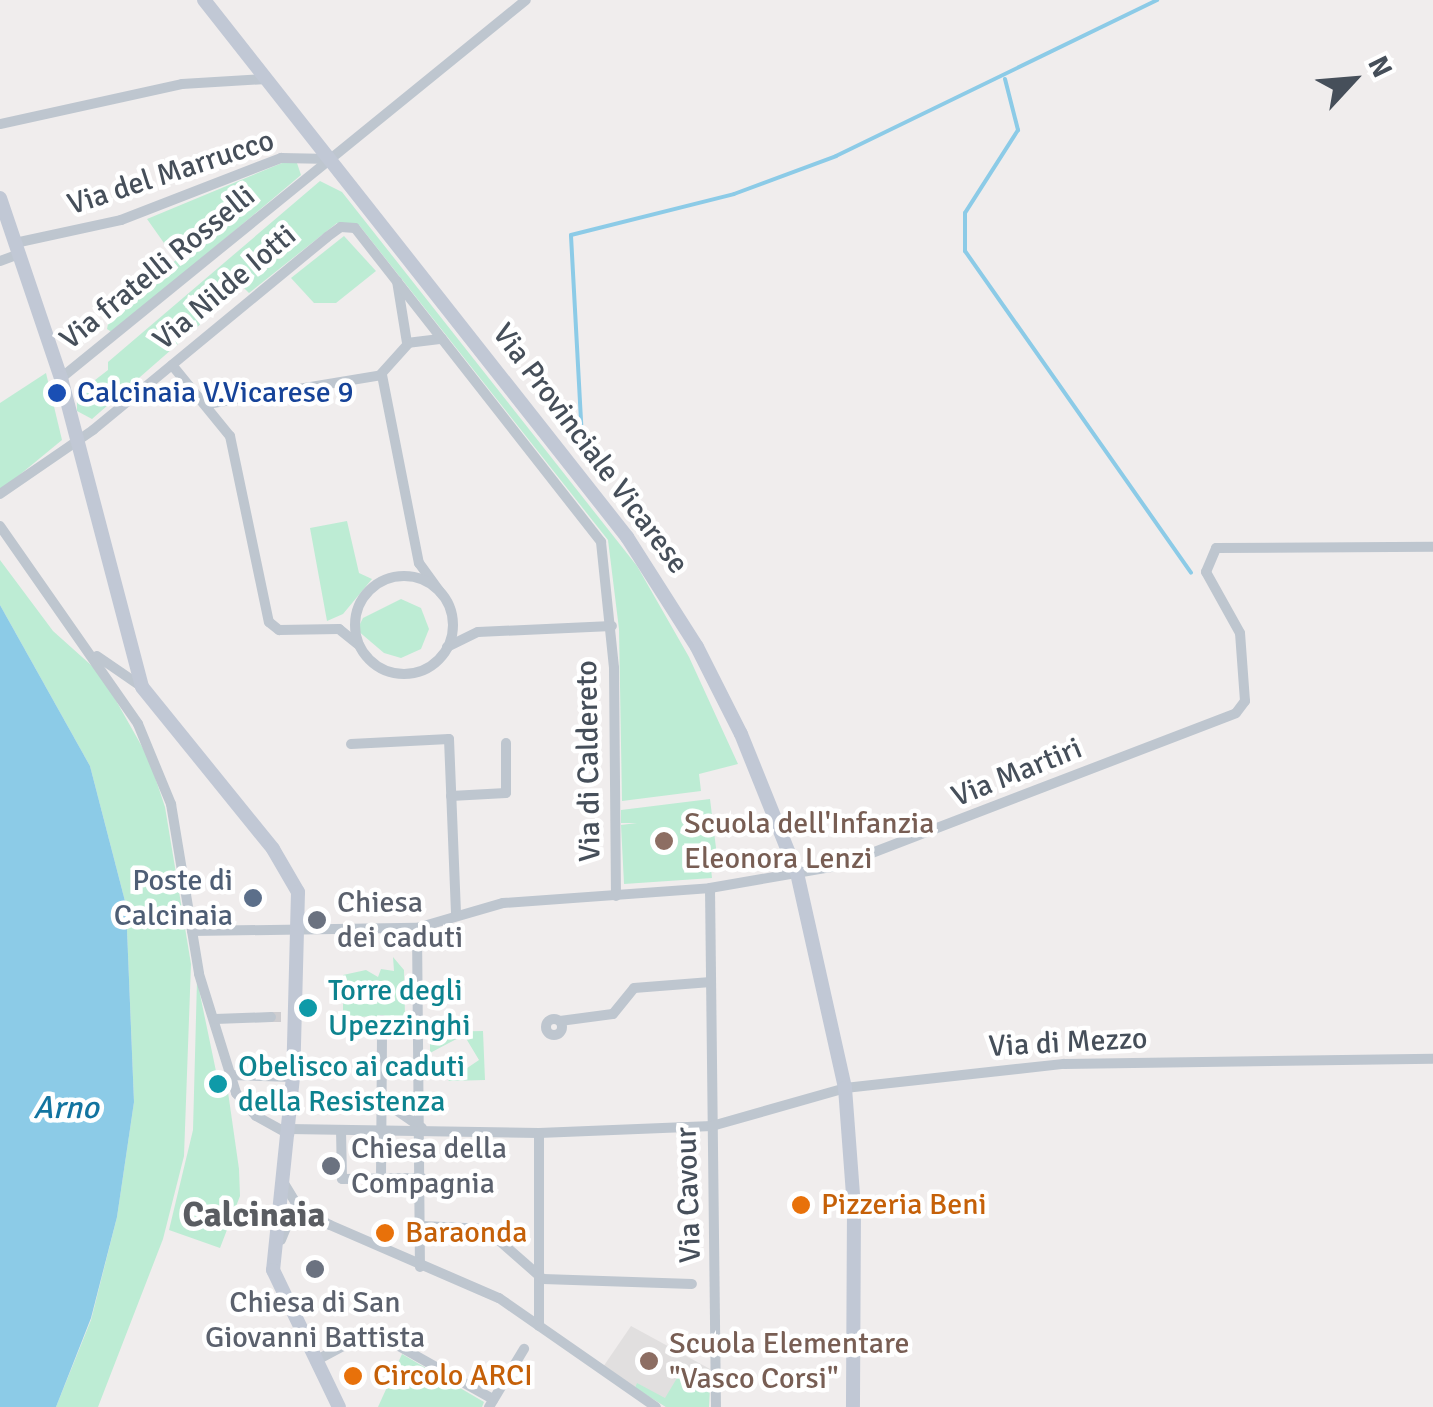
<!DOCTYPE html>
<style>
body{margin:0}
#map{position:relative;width:1433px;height:1407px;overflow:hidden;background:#f0eded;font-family:Signika,sans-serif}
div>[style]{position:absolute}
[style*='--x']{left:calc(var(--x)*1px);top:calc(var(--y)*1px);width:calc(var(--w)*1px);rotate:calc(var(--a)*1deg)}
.education>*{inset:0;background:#e1dfdf}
.green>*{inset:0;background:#bdecd4}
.water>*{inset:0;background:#8ccbe7}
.stream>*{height:4px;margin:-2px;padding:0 2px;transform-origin:2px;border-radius:2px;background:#8ccbe7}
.street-tunnel>*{height:10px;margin-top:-5px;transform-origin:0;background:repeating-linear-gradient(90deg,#cecdd0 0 10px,transparent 0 15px)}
.street>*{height:10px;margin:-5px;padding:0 5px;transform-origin:5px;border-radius:5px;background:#bec6cf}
.street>.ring{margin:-5px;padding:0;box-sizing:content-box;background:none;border:10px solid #bec6cf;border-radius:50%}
.secondary>*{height:14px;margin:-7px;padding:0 7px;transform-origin:7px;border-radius:7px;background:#c1c8d5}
.dots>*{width:28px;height:28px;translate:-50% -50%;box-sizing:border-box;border:5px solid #fff;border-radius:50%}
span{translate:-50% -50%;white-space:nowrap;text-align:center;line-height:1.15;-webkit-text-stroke:9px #fff;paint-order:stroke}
.street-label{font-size:30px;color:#464f5a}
.transit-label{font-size:30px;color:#164399}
.left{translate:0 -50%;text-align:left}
.education-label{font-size:30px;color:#785e54}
.service-label{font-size:30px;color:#4e5e75}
.right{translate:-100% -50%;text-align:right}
.worship-label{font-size:30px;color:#5b616d}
.culture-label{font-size:30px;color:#0d838f}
.food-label{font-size:30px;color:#c56008}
.water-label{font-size:32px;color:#1374a0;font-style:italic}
.quarter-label{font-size:35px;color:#5a5d62;font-weight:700}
.north{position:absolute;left:1303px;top:30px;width:100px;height:100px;-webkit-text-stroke:8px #fff;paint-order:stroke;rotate:64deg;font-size:28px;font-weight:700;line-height:40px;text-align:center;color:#464f5a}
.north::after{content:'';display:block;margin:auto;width:35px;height:45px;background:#464f5a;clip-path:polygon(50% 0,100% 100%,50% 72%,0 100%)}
</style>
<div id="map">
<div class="education">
<div style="clip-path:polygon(631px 1326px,710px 1369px,709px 1407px,666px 1407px,603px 1367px)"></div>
</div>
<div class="green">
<div style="clip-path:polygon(282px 163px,297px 163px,301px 175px,113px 333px,107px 329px,110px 314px,176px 260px,147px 219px)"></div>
<div style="clip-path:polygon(320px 181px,342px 192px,637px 566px,689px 657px,738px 764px,699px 774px,701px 791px,622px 801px,619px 629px,608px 540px,359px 225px,337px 223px,249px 293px,243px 287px,92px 419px,77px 411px,77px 394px,108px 370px,108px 362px)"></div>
<div style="clip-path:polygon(344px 236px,376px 271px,336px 303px,314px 303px,291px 278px)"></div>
<div style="clip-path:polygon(46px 373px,62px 440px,0 491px,0 403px)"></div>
<div style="clip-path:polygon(347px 521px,359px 573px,372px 579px,343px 614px,327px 621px,310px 528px)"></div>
<div style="clip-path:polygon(0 560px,53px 631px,101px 674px,149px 759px,165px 807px,191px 964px,184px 1156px,163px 1239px,98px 1407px,56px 1407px,91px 1320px,117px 1217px,134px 1102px,126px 905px,90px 766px,0 605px)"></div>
<div style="clip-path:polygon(401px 599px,421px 608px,429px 629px,421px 649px,401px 658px,384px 653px,357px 630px,363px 618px)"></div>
<div style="clip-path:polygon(710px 799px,717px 856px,747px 853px,749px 872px,740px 866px,711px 869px,712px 878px,624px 884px,621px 825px,637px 823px,621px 823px,621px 810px)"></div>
<div style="clip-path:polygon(393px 957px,404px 970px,405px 1016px,343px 1017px,343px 975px,366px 970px,378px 977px,381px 969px,394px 971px)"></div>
<div style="clip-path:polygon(197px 980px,217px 1076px,225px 1071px,239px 1169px,240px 1196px,220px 1248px,169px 1230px,193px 1130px)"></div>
<div style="clip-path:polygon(483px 1031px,485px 1080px,448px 1081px,479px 1060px,464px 1035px,430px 1053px,430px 1032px)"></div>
<div style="clip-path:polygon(402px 1354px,484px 1402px,482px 1407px,378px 1407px)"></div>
<div style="clip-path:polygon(680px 1373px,710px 1386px,709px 1407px,666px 1407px,635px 1388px,637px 1383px,665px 1398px)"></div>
</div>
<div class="water">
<div style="clip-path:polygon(0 605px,90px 766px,126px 905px,134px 1102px,117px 1217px,91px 1318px,56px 1407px,0 1407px)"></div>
</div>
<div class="stream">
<div style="--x:1005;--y:79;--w:53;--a:75.7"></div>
<div style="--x:1018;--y:130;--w:98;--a:122.6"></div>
<div style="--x:965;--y:213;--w:38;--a:90"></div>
<div style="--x:965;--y:251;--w:393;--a:54.9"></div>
<div style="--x:582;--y:439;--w:204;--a:-93.1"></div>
<div style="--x:571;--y:235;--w:168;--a:-14.1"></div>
<div style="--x:734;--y:194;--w:109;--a:-20.4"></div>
<div style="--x:836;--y:156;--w:357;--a:-25.9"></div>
</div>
<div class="street-tunnel">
<div style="--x:271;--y:1017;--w:15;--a:0"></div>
</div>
<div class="street">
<div style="--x:0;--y:124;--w:186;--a:-12.4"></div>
<div style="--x:182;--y:84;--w:85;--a:-3.4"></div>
<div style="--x:15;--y:243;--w:108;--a:-12.2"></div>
<div style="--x:121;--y:220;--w:172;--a:-21.2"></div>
<div style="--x:281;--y:158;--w:50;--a:1.1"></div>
<div style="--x:0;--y:261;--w:20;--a:-20"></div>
<div style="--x:397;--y:281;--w:63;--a:80.8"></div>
<div style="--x:407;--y:343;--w:35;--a:-7"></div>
<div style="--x:172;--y:365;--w:92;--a:50.8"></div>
<div style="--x:230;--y:436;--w:190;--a:78.2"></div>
<div style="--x:269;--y:622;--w:13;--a:39"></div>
<div style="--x:279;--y:630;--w:60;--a:-1"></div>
<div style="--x:339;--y:629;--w:26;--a:39"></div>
<div style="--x:381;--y:374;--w:40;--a:-48"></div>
<div style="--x:61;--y:378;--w:599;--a:-39.11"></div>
<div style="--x:207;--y:404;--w:177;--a:-9.4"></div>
<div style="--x:382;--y:375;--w:192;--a:78.9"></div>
<div style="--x:419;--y:563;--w:36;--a:54"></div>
<div style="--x:0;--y:494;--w:113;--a:-34.5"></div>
<div style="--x:93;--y:430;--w:303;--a:-39.5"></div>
<div style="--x:327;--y:237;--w:17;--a:-36"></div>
<div style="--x:341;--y:227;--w:14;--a:4"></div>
<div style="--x:355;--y:228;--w:399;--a:51.9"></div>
<div style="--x:601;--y:542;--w:127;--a:84.1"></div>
<div style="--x:614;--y:668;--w:228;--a:89.5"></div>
<div style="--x:0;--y:526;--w:241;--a:55.1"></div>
<div style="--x:138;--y:724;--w:87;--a:67.6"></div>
<div style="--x:171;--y:804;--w:172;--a:80.6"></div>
<div style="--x:199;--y:974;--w:125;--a:72.7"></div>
<div style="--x:236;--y:1093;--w:30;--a:49"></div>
<div style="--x:256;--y:1116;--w:38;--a:29"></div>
<div class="ring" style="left:355px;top:576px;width:88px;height:88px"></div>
<div style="--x:447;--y:647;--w:34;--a:-26"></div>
<div style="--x:478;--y:632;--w:134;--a:-2.6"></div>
<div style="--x:97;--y:656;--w:55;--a:34.6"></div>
<div style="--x:351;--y:744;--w:98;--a:-2.9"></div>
<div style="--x:449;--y:739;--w:174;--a:87.7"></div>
<div style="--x:451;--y:796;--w:55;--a:-3.1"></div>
<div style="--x:506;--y:793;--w:50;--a:-90"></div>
<div style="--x:710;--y:888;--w:519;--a:89.34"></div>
<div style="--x:417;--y:928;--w:339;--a:89.5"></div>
<div style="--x:192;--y:931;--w:225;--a:-0.8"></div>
<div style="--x:417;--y:928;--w:90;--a:-16.2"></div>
<div style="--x:503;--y:903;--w:208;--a:-4.1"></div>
<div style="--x:710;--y:888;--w:130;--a:-9.8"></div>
<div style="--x:838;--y:866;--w:426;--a:-21"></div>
<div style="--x:1236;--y:713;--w:15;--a:-53"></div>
<div style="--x:1245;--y:701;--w:68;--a:-94.2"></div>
<div style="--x:1240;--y:633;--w:70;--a:-119.1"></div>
<div style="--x:1206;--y:572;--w:26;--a:-67"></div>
<div style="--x:1216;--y:548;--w:217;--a:-0.3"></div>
<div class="ring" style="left:546px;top:1019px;width:6px;height:6px"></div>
<div style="--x:215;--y:1019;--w:56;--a:-2"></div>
<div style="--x:560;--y:1021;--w:53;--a:-7.5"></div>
<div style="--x:613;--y:1014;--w:33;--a:-51"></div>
<div style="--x:634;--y:988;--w:77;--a:-4.5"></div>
<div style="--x:382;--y:1063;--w:37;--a:2"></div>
<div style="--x:230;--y:1075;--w:63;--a:1.8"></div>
<div style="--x:380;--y:1099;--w:51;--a:34.6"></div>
<div style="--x:289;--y:1129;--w:250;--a:0.9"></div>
<div style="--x:539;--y:1133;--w:173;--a:-2.3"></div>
<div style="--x:712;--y:1126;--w:138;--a:-15.9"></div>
<div style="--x:845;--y:1088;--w:220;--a:-6.3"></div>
<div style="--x:1064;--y:1064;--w:369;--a:-0.8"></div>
<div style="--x:341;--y:1130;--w:49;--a:88.8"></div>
<div style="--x:342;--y:1179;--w:80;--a:-0.7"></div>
<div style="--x:539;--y:1133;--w:193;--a:90"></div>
<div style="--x:381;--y:1179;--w:159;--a:-89.6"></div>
<div style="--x:285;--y:1185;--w:27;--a:59"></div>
<div style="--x:299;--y:1208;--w:35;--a:29"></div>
<div style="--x:330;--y:1225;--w:184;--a:23.4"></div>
<div style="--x:499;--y:1298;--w:191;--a:34.8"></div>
<div style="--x:422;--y:1226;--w:64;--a:2.7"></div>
<div style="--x:486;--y:1229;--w:76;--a:41.3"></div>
<div style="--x:543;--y:1279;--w:149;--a:1.9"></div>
<div style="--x:281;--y:1240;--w:18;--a:-68"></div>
<div style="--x:288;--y:1223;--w:23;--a:-18"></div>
<div style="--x:315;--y:1361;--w:55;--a:-28"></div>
<div style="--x:364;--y:1335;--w:17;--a:3"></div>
<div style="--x:381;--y:1336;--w:129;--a:29.4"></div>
<div style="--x:489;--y:1407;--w:68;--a:-58.9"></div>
</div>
<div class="secondary">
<div style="--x:204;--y:0;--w:684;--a:51.77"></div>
<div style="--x:627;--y:537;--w:130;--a:57.5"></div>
<div style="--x:697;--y:647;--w:97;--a:63.2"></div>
<div style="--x:741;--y:734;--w:150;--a:68.1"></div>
<div style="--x:797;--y:873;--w:220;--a:77.4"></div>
<div style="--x:845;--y:1088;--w:120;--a:85.7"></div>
<div style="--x:854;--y:1208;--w:199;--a:90.3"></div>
<div style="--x:0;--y:198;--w:190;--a:71.3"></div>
<div style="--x:61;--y:378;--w:319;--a:75.3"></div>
<div style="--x:142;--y:687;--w:208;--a:51"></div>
<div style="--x:273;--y:849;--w:50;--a:59.8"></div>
<div style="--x:298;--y:892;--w:185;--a:91.5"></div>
<div style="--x:293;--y:1077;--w:194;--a:95.9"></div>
<div style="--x:273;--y:1270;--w:152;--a:64.3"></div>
</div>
<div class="dots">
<div style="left:57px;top:393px;background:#1a4fb4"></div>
<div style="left:664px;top:841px;background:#8d6e63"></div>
<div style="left:253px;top:898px;background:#5c6f8a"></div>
<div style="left:317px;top:920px;background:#6b7280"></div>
<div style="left:308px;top:1008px;background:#0f9aa8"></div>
<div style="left:218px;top:1084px;background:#0f9aa8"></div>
<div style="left:331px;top:1166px;background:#6b7280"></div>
<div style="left:801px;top:1205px;background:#e8710a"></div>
<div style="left:385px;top:1233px;background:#e8710a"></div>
<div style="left:315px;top:1269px;background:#6b7280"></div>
<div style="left:649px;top:1361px;background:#8d6e63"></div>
<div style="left:353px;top:1376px;background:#e8710a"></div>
</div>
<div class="street-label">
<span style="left:171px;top:173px;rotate:-18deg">Via del Marrucco</span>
<span style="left:158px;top:268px;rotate:-39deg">Via fratelli Rosselli</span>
<span style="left:225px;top:288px;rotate:-40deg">Via Nilde Iotti</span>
<span style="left:590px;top:449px;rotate:53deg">Via Provinciale Vicarese</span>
<span style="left:589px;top:761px;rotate:-91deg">Via di Caldereto</span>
<span style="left:1017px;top:773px;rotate:-22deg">Via Martiri</span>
<span style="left:1068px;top:1043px;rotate:-3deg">Via di Mezzo</span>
<span style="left:689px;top:1195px;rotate:-92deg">Via Cavour</span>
</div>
<div class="transit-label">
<span class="left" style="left:77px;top:393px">Calcinaia V.Vicarese 9</span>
</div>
<div class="education-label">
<span class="left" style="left:684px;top:841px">Scuola dell'Infanzia<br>Eleonora Lenzi</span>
<span class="left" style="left:669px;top:1361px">Scuola Elementare<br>"Vasco Corsi"</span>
</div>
<div class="service-label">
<span class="right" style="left:233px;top:898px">Poste di<br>Calcinaia</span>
</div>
<div class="worship-label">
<span class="left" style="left:337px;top:920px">Chiesa<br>dei caduti</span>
<span class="left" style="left:351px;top:1166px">Chiesa della<br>Compagnia</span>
<span style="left:315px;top:1320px">Chiesa di San<br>Giovanni Battista</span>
</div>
<div class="culture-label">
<span class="left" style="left:328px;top:1008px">Torre degli<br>Upezzinghi</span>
<span class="left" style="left:238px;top:1084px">Obelisco ai caduti<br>della Resistenza</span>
</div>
<div class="food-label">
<span class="left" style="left:821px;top:1205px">Pizzeria Beni</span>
<span class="left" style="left:405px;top:1233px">Baraonda</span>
<span class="left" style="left:373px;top:1376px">Circolo ARCI</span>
</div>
<div class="water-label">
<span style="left:66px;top:1108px">Arno</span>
</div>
<div class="quarter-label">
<span style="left:254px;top:1215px">Calcinaia</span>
</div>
<div class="north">N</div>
</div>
